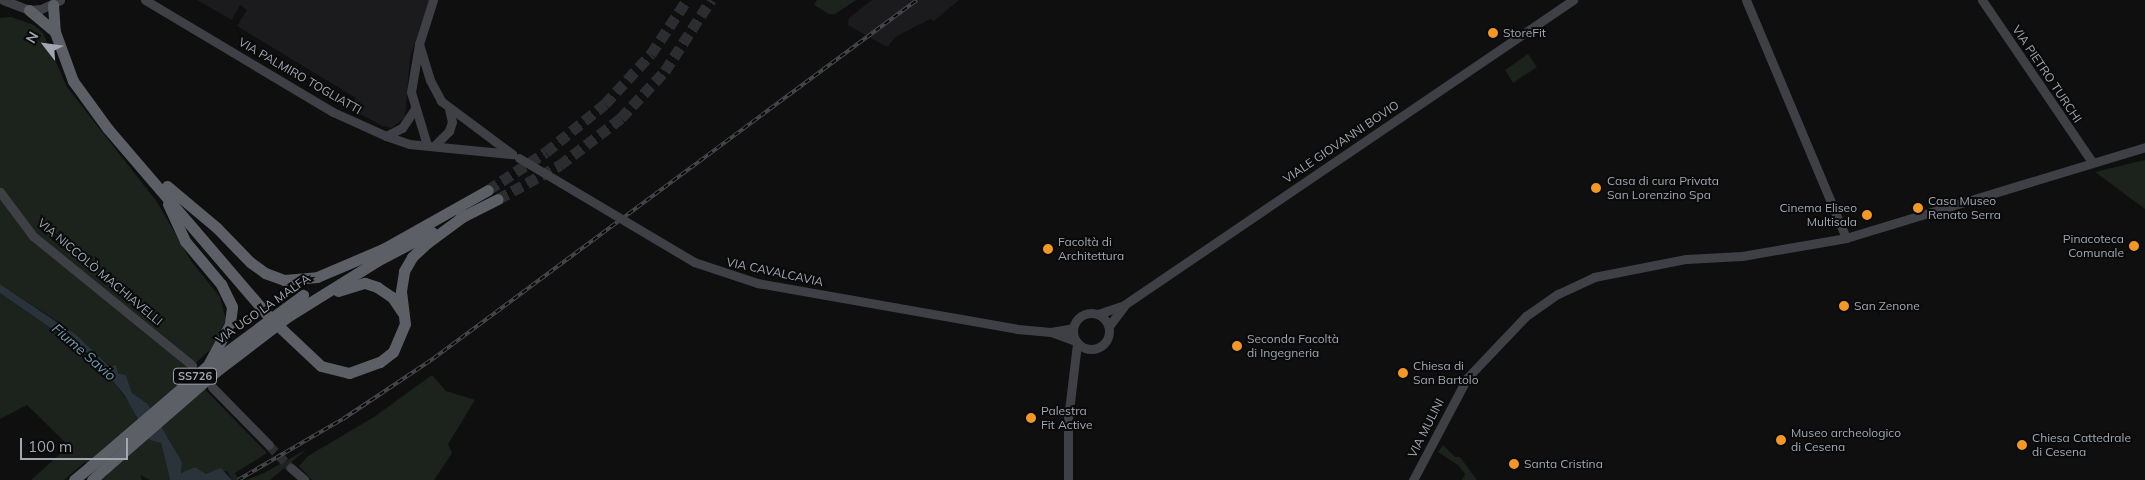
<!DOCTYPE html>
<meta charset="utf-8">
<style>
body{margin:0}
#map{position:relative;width:2145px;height:480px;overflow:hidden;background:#0f0f10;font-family:Mulish,sans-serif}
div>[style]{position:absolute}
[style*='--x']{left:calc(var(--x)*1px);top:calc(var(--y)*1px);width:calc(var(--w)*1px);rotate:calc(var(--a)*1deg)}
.built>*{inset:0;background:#1b1b1d}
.green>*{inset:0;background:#1b231c}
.water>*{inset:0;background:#293339}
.secondary-tunnel>*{height:9px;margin-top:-4.5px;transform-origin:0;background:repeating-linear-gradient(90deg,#2c2d30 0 9px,transparent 0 13.5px)}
.highway-tunnel>*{height:11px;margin-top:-5.5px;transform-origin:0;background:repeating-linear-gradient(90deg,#2c2d30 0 11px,transparent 0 16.5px)}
.secondary>*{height:9px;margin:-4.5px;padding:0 4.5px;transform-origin:4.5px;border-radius:4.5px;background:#3e4045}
.secondary>.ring{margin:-4.5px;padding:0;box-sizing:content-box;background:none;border:9px solid #3e4045;border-radius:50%}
.highway>*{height:11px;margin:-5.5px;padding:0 5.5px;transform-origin:5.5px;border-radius:5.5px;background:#5c6066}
.rail>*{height:4px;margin-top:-2px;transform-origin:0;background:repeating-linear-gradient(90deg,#0a0a0b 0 5.5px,#47494e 0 11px);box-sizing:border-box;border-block:1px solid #47494e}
.secondary-bridge>*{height:9px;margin:-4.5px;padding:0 4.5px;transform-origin:4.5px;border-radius:4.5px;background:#3e4045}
.highway-bridge>*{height:11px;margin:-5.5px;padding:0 5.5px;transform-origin:5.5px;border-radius:5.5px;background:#5c6066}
.dots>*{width:14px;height:14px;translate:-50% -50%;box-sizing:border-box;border:2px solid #0a0a0b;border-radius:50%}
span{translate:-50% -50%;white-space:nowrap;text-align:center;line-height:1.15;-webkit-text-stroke:4px #0a0a0b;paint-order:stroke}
.shield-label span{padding:1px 4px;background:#0a0a0b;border:1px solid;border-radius:4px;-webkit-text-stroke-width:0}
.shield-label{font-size:11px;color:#a0a7b1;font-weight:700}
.poi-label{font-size:12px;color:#a0a7b1}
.left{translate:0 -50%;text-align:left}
.right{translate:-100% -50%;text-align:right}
.street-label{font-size:12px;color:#a0a7b1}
.water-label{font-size:14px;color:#7599ae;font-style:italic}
.north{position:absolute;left:20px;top:20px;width:50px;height:50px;-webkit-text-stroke:4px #0a0a0b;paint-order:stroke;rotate:300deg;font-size:14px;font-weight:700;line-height:20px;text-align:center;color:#a0a7b1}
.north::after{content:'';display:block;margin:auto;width:18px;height:22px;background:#a0a7b1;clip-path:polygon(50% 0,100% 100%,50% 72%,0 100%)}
.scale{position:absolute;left:20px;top:438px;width:108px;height:22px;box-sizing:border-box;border:2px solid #a0a7b1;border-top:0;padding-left:6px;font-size:15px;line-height:18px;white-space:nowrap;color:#a0a7b1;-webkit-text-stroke:4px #0a0a0b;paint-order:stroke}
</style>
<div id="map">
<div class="built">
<div style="clip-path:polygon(197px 0,430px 0,410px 57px,405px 117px,392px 128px,383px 126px,350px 109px,356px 98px,237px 26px,247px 10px,240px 5px,232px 20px)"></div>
<div style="clip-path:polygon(872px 0,959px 0,934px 21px,930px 19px,897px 36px,887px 47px,848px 25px,849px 18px)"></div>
</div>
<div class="green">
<div style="clip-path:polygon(817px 0,856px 0,835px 14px,829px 14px,814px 5px)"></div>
<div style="clip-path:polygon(11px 17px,34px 25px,43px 33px,67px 87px,157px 202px,191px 261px,220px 297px,226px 320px,211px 349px,187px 371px,267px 453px,235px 473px,239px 480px,232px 480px,227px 471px,206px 474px,195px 467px,181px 473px,182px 462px,148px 404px,132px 393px,126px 375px,118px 373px,57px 321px,0 284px,0 18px)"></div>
<div style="clip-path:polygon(1528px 54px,1537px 67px,1513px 83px,1505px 70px)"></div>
<div style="clip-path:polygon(2145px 160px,2145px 209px,2095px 172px)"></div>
<div style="clip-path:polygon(0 293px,78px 347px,107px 374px,161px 443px,170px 480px,150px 480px,140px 475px,142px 480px,98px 480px,85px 462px,64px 480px,31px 480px,69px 446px,27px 405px,0 419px)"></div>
<div style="clip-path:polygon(432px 375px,446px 391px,475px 400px,448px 444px,452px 453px,434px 480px,312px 480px,299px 466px,308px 456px,374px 417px)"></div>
<div style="clip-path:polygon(1443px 445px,1455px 457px,1460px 457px,1477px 480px,1462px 480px,1465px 474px,1458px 465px,1438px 452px)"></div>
<div style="clip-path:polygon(307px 449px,270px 480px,246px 480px,264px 473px)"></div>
</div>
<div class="water">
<div style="clip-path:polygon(0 284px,75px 334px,110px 367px,116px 365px,118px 373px,126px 375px,132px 393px,148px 404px,182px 462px,181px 473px,195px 467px,206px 474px,221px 468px,232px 480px,170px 480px,161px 443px,150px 440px,125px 396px,107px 374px,78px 347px,0 293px)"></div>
</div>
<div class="secondary-tunnel">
<div style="--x:269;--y:445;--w:32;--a:46"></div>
</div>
<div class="highway-tunnel">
<div style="--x:488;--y:190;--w:69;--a:-33.2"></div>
<div style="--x:546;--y:152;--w:76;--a:-39.1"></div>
<div style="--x:605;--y:104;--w:68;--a:-47.4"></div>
<div style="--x:651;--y:54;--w:65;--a:-56.3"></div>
<div style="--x:498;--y:199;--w:71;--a:-28.7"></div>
<div style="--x:560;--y:165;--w:77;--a:-37.6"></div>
<div style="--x:621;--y:118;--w:64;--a:-46.9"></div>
<div style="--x:665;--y:71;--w:85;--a:-57.1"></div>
</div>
<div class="secondary">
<div style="--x:3;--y:0;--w:28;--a:21"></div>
<div style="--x:29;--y:10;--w:12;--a:-5"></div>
<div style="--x:41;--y:9;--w:21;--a:-25"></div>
<div style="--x:145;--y:0;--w:219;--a:30.8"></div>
<div style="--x:333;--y:112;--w:58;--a:24.4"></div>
<div style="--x:386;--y:136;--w:24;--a:19"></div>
<div style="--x:409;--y:144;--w:102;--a:5.6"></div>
<div style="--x:1746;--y:0;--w:258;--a:67.2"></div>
<div style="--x:1982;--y:0;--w:196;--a:55.8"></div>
<div style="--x:419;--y:44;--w:38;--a:73"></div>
<div style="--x:430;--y:80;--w:24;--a:62"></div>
<div style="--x:441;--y:101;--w:89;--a:36.7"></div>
<div style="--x:386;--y:136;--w:18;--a:-27"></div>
<div style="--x:402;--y:128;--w:22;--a:-56"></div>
<div style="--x:427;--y:145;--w:55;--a:-106.8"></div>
<div style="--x:411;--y:92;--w:49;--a:-80.5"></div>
<div style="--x:419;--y:44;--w:46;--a:-72.3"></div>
<div style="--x:434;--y:146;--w:21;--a:-45"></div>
<div style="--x:449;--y:131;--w:9;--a:-72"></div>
<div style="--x:452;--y:122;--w:13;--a:-103"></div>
<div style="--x:0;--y:192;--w:55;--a:53.1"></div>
<div style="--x:33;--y:236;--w:205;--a:39.1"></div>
<div style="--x:694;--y:262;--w:66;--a:18.4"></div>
<div style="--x:757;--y:283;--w:264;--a:10"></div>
<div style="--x:1017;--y:329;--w:34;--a:5"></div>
<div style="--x:1051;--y:332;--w:22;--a:-10"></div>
<div class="ring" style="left:1073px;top:313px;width:27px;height:27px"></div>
<div style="--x:1098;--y:314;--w:28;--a:-19"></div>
<div style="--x:1124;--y:305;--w:543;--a:-34.19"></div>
<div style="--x:1109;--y:326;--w:25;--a:-53"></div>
<div style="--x:1051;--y:332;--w:27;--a:20"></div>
<div style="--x:212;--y:387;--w:81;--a:45.5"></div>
<div style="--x:291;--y:468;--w:18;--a:41"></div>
<div style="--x:1068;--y:480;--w:61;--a:-90"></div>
<div style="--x:1068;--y:419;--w:77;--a:-83.2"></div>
<div style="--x:1413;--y:480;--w:115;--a:-62.1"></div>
<div style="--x:1467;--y:378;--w:86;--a:-46.4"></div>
<div style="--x:1526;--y:316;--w:39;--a:-35"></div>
<div style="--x:1558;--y:294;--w:40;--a:-25"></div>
<div style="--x:1594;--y:277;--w:94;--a:-11.1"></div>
<div style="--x:1686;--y:259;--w:56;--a:-3.1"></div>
<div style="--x:1742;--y:256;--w:106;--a:-9.8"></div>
<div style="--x:1846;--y:238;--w:313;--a:-16.9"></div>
</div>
<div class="highway">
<div style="--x:53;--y:5;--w:27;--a:86"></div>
<div style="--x:55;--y:32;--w:52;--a:69.8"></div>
<div style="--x:73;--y:81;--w:59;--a:53.9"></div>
<div style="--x:108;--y:129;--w:249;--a:49.4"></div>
<div style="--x:270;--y:318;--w:70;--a:43.3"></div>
<div style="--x:321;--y:366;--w:29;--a:14"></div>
<div style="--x:349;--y:373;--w:33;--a:-20"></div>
<div style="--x:380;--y:362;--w:16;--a:-38"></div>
<div style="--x:393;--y:352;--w:30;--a:-67"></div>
<div style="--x:405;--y:324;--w:33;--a:-97"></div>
<div style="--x:401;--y:291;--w:20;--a:-81"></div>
<div style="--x:404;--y:271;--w:16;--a:-60"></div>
<div style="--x:412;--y:257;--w:21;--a:-43"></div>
<div style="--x:427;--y:243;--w:47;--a:-36.4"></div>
<div style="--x:29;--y:10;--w:34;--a:40"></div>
<div style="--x:167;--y:186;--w:65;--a:40"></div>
<div style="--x:217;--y:228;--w:47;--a:45.9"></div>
<div style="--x:250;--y:262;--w:19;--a:36"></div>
<div style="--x:265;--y:273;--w:20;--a:20"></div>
<div style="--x:284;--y:280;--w:33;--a:-5"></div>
<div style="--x:317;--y:277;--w:79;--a:-23"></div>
<div style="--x:168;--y:204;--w:41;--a:65.3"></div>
<div style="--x:185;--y:241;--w:56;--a:50.1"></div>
<div style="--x:221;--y:284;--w:25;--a:64"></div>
<div style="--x:232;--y:307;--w:17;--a:97"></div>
<div style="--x:230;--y:324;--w:47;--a:118.2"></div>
<div style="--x:460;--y:218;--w:42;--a:-26.6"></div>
<div style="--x:383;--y:249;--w:120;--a:-29.3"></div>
<div style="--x:338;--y:291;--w:28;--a:-17"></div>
<div style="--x:365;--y:283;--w:13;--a:18"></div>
<div style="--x:377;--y:287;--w:18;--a:34"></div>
<div style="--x:392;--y:297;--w:18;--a:56"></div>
<div style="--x:287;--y:317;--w:106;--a:-31.9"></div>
<div style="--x:377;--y:261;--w:62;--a:-27.8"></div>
<div style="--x:74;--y:480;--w:25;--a:-40"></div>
<div style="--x:92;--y:480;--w:16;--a:-43"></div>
</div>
<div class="rail">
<div style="--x:238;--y:480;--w:121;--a:-30.2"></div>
<div style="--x:343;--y:419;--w:110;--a:-33.8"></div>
<div style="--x:434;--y:358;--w:601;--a:-36.55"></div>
</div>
<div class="secondary-bridge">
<div style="--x:519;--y:158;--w:204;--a:30.7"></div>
</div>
<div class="highway-bridge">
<div style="--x:93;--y:464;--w:149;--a:-40.6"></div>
<div style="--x:206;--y:367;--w:121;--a:-36.6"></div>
<div style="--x:104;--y:469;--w:151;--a:-41"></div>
<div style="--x:218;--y:370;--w:87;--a:-37.5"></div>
</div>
<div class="dots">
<div style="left:1493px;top:33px;background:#f39824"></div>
<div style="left:1596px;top:188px;background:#f39824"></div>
<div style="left:1918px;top:208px;background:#f39824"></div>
<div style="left:1867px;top:215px;background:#f39824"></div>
<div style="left:2134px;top:246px;background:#f39824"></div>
<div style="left:1048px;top:249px;background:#f39824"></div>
<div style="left:1844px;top:306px;background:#f39824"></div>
<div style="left:1237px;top:346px;background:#f39824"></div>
<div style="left:1403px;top:373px;background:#f39824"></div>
<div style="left:1031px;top:418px;background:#f39824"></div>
<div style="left:1781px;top:440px;background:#f39824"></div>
<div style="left:2022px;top:445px;background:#f39824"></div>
<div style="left:1514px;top:464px;background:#f39824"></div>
</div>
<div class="shield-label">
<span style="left:195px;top:376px">SS726</span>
</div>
<div class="poi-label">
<span class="left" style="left:1503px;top:33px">StoreFit</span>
<span class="left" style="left:1607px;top:188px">Casa di cura Privata<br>San Lorenzino Spa</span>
<span class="left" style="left:1928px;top:208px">Casa Museo<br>Renato Serra</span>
<span class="right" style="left:1857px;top:215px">Cinema Eliseo<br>Multisala</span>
<span class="right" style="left:2124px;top:246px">Pinacoteca<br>Comunale</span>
<span class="left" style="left:1058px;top:249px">Facoltà di<br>Architettura</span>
<span class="left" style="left:1854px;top:306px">San Zenone</span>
<span class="left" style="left:1247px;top:346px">Seconda Facoltà<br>di Ingegneria</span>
<span class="left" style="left:1413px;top:373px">Chiesa di<br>San Bartolo</span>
<span class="left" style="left:1041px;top:418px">Palestra<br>Fit Active</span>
<span class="left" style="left:1791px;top:440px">Museo archeologico<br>di Cesena</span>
<span class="left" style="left:2032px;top:445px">Chiesa Cattedrale<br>di Cesena</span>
<span class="left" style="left:1524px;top:464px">Santa Cristina</span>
</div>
<div class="street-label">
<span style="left:2047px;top:74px;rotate:56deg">VIA PIETRO TURCHI</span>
<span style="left:300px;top:76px;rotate:30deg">VIA PALMIRO TOGLIATTI</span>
<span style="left:1341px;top:142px;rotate:-34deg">VIALE GIOVANNI BOVIO</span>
<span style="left:100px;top:272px;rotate:40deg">VIA NICCOLÒ MACHIAVELLI</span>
<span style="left:775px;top:272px;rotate:12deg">VIA CAVALCAVIA</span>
<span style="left:263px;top:309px;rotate:-35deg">VIA UGO LA MALFA</span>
<span style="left:1426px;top:428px;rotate:-63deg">VIA MULINI</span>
</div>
<div class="water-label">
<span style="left:84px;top:352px;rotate:41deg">Fiume Savio</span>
</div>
<div class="north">N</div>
<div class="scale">100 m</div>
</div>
